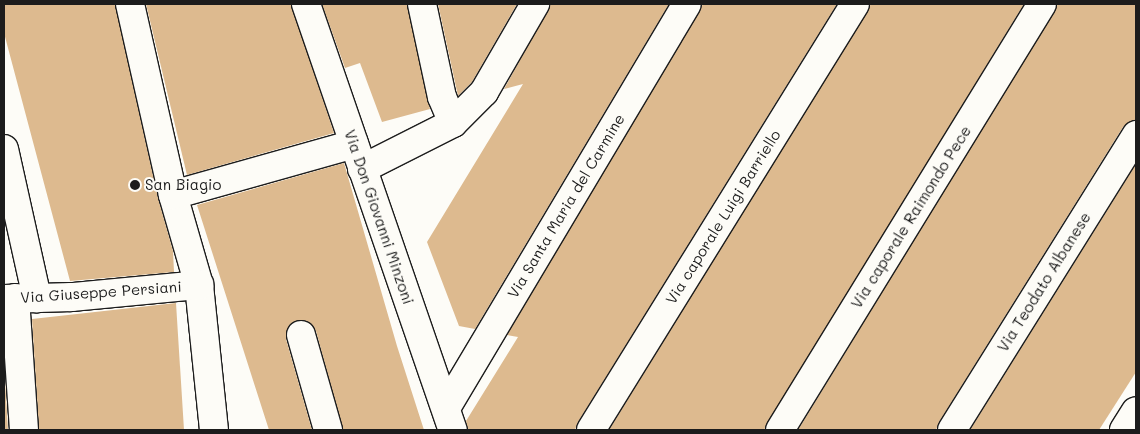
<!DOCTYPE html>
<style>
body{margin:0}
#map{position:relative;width:1140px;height:434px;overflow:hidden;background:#fdfcf7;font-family:Mali,sans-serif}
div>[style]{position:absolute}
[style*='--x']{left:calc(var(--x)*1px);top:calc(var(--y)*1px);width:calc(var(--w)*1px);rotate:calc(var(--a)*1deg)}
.building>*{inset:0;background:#ddba8f}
.roads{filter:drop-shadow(1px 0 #1c1c1c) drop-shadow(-1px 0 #1c1c1c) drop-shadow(0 1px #1c1c1c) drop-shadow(0 -1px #1c1c1c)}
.minor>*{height:28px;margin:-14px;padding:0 14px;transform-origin:14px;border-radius:14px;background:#fdfcf7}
.dots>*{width:14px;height:14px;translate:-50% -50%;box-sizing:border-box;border:2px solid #fdfcf7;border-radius:50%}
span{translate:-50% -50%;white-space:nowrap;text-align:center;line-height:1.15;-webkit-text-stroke:4px #fdfcf7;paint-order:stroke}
.poi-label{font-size:15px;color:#1c1c1c}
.left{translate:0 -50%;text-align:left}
.street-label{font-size:15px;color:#1c1c1c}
.frame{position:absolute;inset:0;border:5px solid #1c1c1c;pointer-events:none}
</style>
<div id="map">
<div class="building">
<div style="clip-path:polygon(4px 4px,115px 4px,158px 198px,173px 251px,174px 272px,70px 281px,4px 33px)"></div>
<div style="clip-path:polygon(146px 4px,291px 4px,334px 133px,187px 175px)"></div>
<div style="clip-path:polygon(322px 4px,407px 4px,430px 109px,382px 122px,360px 63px,345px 68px)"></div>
<div style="clip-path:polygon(438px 4px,517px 4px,472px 82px,458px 96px)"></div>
<div style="clip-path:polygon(551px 4px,669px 4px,475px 329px,459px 326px,427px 242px,523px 84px,504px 89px)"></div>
<div style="clip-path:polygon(703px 4px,837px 4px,578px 422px,575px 430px,468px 430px,466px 421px,518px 337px,507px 335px)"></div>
<div style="clip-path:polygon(871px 4px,1024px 4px,764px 430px,609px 430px)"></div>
<div style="clip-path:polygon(1058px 4px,1136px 4px,1136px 119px,1123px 127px,939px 422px,936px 430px,798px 430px)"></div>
<div style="clip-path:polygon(344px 163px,397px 346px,424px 430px,343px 430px,316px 331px,304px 320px,289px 325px,286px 339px,312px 430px,269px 430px,197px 205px)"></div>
<div style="clip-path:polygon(1136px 164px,1136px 372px,1099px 430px,970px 430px)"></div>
<div style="clip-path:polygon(176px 303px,184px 430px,39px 430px,32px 319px)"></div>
<div style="clip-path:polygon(4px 363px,8px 430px,4px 430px)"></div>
</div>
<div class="roads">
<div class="minor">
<div style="--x:130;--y:4;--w:196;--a:77.3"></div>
<div style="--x:173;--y:195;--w:94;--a:73.9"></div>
<div style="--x:199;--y:285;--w:146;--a:84.1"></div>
<div style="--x:306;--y:4;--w:451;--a:71"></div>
<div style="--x:422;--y:4;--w:95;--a:77.9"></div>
<div style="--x:442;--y:97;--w:28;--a:67"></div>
<div style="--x:4;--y:149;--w:153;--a:77.5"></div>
<div style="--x:362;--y:169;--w:102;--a:-26.8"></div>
<div style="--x:453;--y:123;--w:44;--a:-45"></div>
<div style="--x:484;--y:92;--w:102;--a:-59.9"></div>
<div style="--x:173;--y:195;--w:188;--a:-15.7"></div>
<div style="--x:15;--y:298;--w:132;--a:86.1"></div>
<div style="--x:4;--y:299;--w:68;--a:-1.7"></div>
<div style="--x:72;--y:297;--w:128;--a:-5.4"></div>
<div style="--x:301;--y:335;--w:99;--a:74.1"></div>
<div style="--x:446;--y:408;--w:470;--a:-59.2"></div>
<div style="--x:591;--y:430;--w:501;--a:-58.21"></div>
<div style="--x:780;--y:430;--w:500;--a:-58.41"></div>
<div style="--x:952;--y:430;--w:348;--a:-58"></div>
<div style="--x:1124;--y:430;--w:22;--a:-58"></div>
</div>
</div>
<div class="dots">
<div style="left:135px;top:185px;background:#1c1c1c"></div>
</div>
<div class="poi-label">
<span class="left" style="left:145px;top:185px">San Biagio</span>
</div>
<div class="street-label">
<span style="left:566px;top:206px;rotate:-59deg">Via Santa Maria del Carmine</span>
<span style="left:379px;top:217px;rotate:71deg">Via Don Giovanni Minzoni</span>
<span style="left:723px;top:217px;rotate:-58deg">Via caporale Luigi Barriello</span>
<span style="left:911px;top:217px;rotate:-58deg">Via caporale Raimondo Pece</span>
<span style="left:1044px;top:282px;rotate:-58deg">Via Teodato Albanese</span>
<span style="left:101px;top:292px;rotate:-4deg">Via Giuseppe Persiani</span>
</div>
<div class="frame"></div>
</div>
